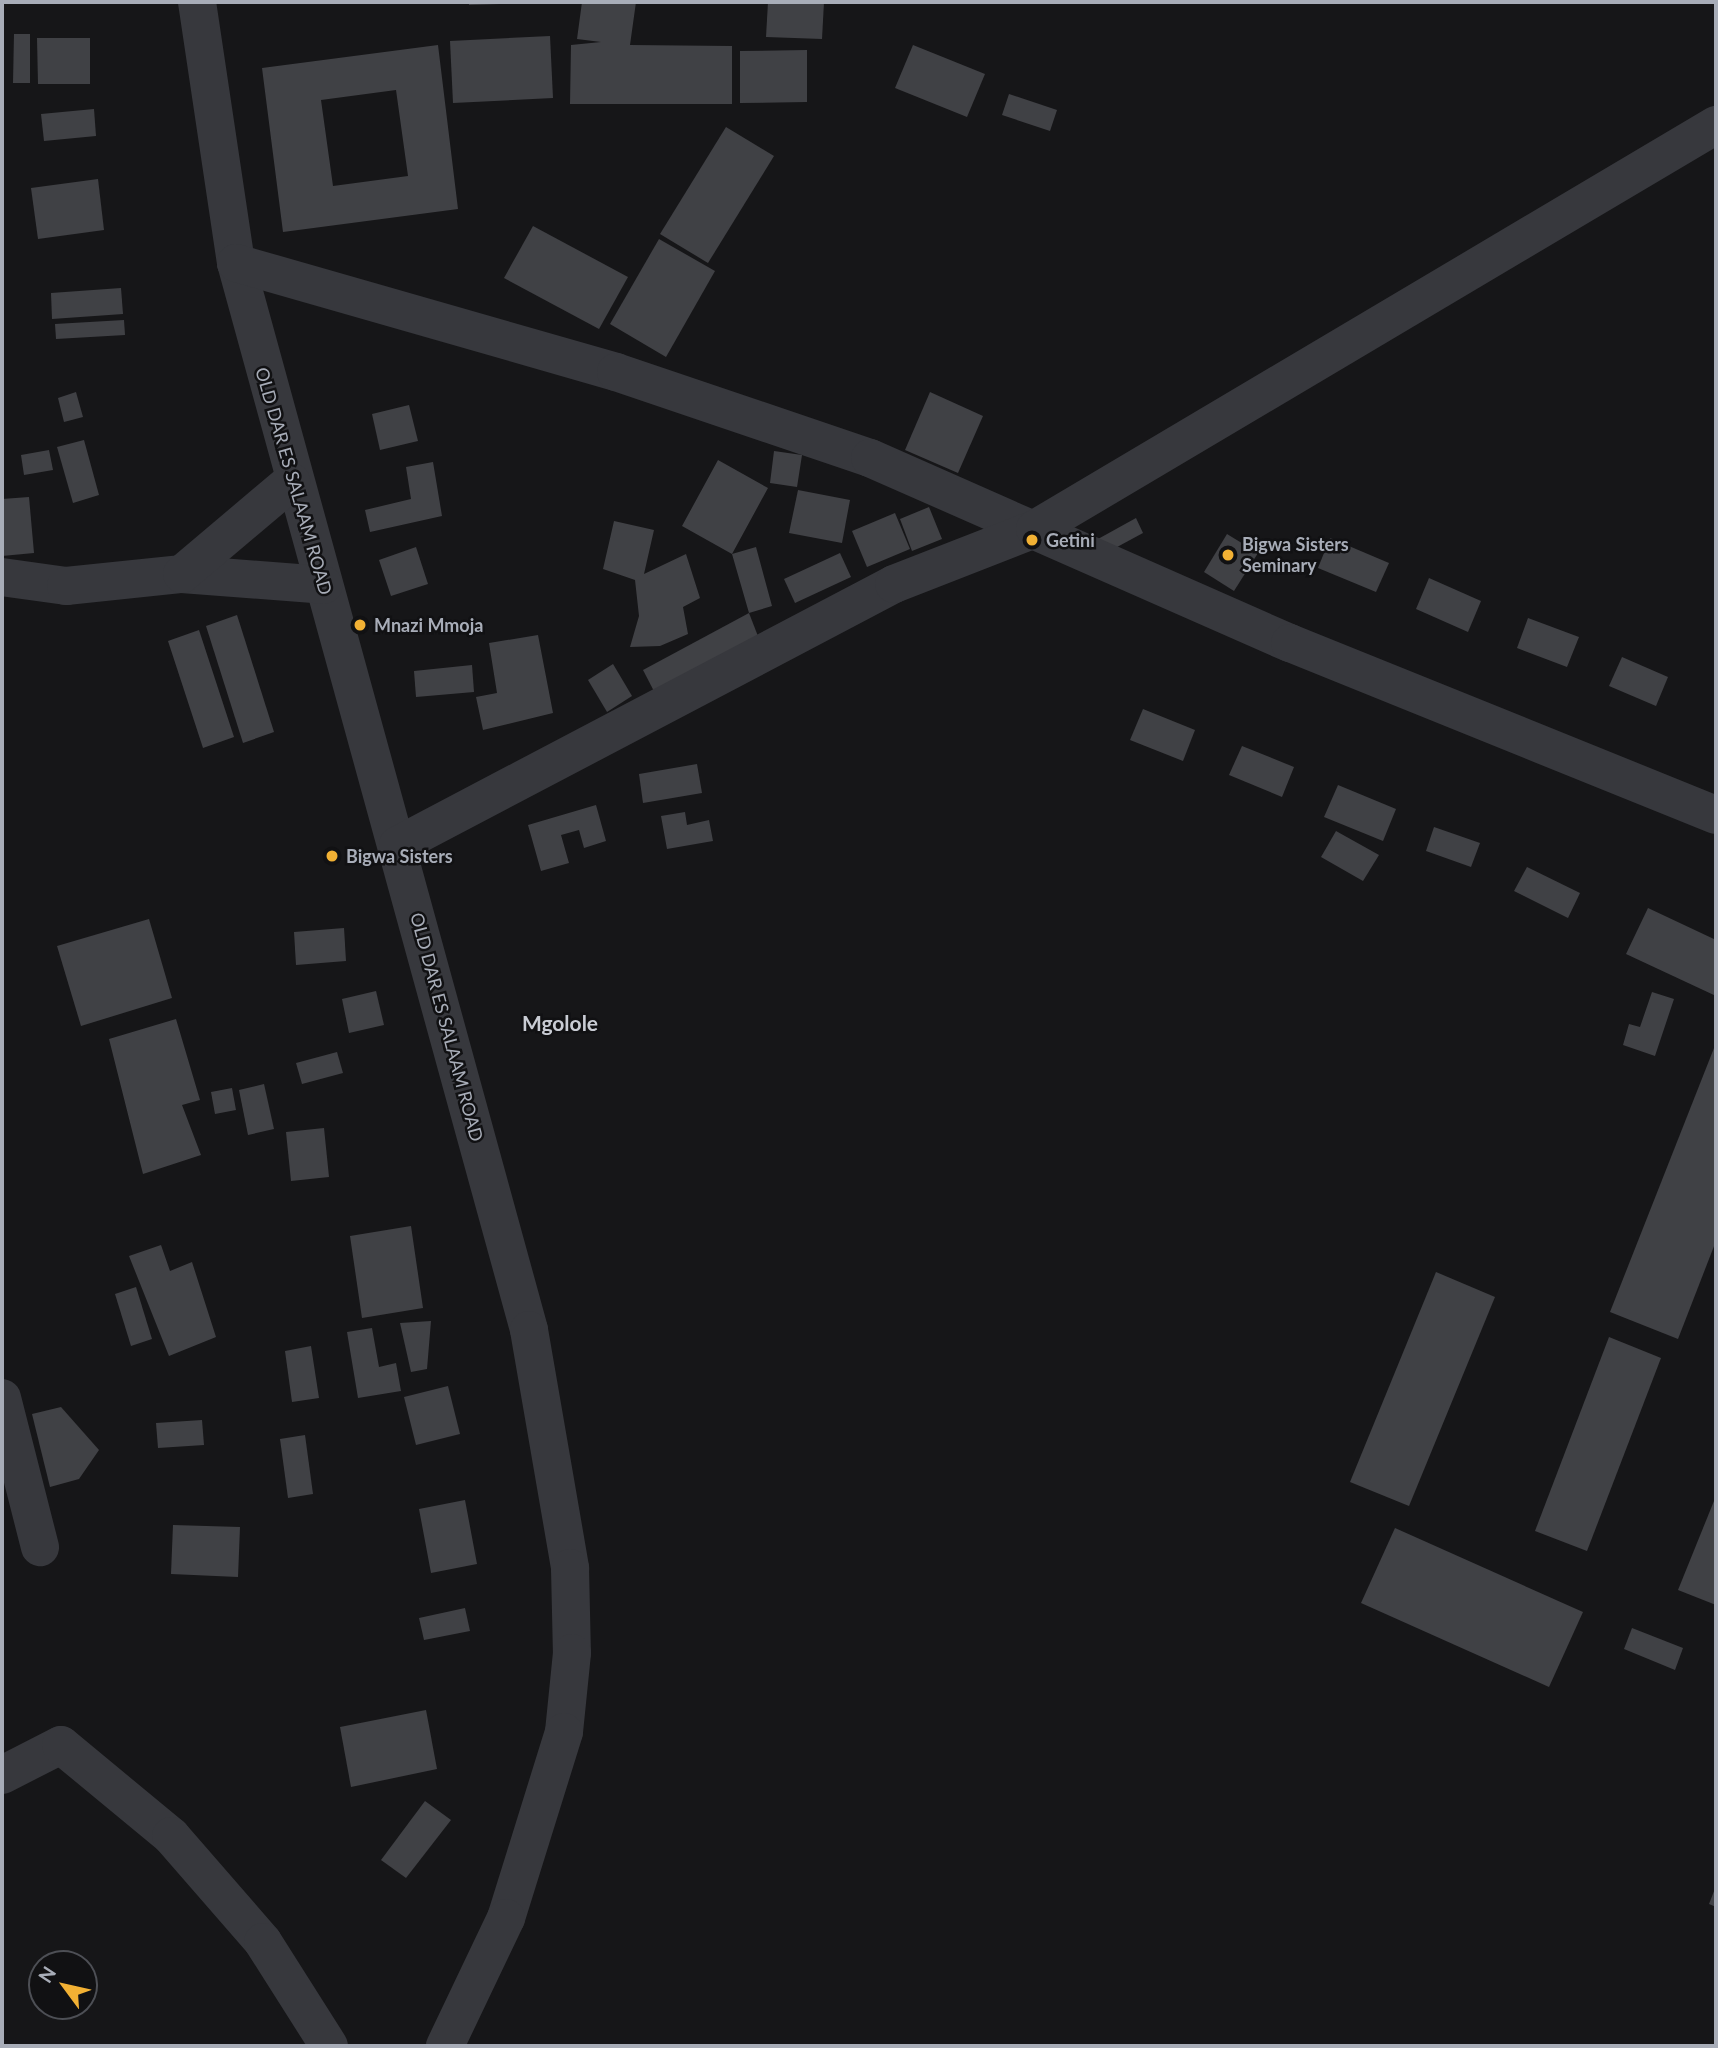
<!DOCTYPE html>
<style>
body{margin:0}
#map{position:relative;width:1718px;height:2048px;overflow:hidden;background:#161618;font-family:Lato,sans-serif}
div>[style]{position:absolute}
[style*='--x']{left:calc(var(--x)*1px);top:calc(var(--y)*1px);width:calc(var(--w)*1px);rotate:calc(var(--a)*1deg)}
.building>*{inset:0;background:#404145}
.minor>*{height:38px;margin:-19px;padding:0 19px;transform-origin:19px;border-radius:19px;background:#37383d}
.dots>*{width:19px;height:19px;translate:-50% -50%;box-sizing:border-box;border:4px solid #111113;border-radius:50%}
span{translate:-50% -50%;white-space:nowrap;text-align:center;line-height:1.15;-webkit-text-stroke:5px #111113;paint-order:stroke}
.street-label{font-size:18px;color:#a8adb8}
.poi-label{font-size:18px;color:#a8adb8;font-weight:700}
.left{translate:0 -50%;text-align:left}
.quarter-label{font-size:21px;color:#c9ccd4;font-weight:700}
.frame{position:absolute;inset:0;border:4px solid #a8adb8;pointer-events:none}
.north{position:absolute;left:28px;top:1950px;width:70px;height:70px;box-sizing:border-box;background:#111113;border:2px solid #4d4f55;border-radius:50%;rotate:303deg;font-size:19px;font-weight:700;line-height:28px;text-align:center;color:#a8adb8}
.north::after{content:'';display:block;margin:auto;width:24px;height:32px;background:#f2b134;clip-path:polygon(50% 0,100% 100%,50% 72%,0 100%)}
</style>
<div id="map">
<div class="building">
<div style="clip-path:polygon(469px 2px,500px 2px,500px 4px,469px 5px)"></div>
<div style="clip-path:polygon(582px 2px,636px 2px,630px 45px,732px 46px,732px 104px,570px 104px,571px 45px,601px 42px,577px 39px)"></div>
<div style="clip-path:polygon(768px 2px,824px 2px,822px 39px,766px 37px)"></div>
<div style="clip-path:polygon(14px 34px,30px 34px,30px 83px,13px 83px)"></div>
<div style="clip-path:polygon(550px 36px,553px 98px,453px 103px,450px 41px)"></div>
<div style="clip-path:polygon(37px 38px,90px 38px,90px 84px,38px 84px)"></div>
<div style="clip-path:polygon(evenodd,438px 45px,458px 209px,283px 232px,262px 68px,438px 45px,396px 90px,408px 176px,333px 186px,321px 100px,396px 90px)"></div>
<div style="clip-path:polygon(913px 45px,985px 74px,967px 117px,895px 88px)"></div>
<div style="clip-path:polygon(807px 50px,807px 102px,740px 103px,740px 51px)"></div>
<div style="clip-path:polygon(1009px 94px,1057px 110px,1050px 131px,1002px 115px)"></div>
<div style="clip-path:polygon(94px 109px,96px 136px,44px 141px,41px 114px)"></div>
<div style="clip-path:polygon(726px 127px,774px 156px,708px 263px,660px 234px)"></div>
<div style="clip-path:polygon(98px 179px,104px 230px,38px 239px,31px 188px)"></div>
<div style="clip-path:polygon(533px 226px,628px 277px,599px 329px,504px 278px)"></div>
<div style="clip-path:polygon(659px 239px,715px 271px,666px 357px,610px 324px)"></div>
<div style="clip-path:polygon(121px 288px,123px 314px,52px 319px,51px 293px)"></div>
<div style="clip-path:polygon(124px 320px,125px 335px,56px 339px,55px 324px)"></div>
<div style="clip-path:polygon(76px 392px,83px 417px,64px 422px,58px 398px)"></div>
<div style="clip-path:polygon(930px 392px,983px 416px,958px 473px,905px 450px)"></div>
<div style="clip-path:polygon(409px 405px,418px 441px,380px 450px,372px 414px)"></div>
<div style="clip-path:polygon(84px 440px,99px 495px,73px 503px,57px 447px)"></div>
<div style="clip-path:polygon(49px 450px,53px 470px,24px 475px,21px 455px)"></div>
<div style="clip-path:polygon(774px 451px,802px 455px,797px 487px,770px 483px)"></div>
<div style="clip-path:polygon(718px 460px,768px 488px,732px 554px,756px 547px,772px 606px,749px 613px,732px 554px,682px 526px)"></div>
<div style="clip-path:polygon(433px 462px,442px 516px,370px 532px,365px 510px,411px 499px,406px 467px)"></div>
<div style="clip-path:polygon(798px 490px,850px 500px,842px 543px,789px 533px)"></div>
<div style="clip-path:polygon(29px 497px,34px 553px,2px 556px,2px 499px)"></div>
<div style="clip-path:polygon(929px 507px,942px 539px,912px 551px,900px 519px)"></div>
<div style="clip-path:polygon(895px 513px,910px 549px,867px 567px,852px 531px)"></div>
<div style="clip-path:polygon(1136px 518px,1143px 533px,1106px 553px,1098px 539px)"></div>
<div style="clip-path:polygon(614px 521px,654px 530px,644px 574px,686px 554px,700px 598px,683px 607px,688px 634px,660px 646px,630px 647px,639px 616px,635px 580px,603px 569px)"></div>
<div style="clip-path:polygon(1227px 534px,1258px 553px,1234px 591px,1204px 572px)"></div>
<div style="clip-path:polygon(1330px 538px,1389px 563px,1376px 592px,1318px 568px)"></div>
<div style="clip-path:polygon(416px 547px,428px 584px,391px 596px,379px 560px)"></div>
<div style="clip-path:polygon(840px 553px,851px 577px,795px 603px,784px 579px)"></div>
<div style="clip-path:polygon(1429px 578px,1481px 601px,1468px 632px,1416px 609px)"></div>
<div style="clip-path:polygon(749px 613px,761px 644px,657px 697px,643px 670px)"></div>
<div style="clip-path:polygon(237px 615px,274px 732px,243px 743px,206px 626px)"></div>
<div style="clip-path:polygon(1528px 618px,1579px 637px,1567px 667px,1517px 648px)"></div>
<div style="clip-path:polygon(199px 630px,234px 737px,203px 748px,168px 641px)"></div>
<div style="clip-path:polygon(538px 635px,553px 713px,483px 730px,476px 697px,497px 693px,489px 643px)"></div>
<div style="clip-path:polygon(1622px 657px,1668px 677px,1656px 706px,1609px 686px)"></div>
<div style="clip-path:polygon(613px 664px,632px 696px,607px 712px,588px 680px)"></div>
<div style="clip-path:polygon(472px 665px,474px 692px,416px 697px,414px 671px)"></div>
<div style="clip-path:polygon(1143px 709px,1195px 730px,1183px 761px,1130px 740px)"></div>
<div style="clip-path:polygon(1242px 746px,1294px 767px,1282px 797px,1229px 775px)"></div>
<div style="clip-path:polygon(697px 764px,702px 793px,643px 803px,639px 774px)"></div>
<div style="clip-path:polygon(1338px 785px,1396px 809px,1383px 841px,1324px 817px)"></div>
<div style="clip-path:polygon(596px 805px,606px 841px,584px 848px,579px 830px,561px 835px,569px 863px,541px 871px,528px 825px)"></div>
<div style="clip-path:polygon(685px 812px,687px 825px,709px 820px,713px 841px,667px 849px,661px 816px)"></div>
<div style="clip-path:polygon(1434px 827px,1480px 843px,1471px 867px,1426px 851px)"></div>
<div style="clip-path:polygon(1336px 831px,1379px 855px,1363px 881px,1321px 857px)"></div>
<div style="clip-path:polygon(1527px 867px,1580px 893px,1568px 918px,1514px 891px)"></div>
<div style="clip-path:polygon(1648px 908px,1716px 940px,1716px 996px,1626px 954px)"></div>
<div style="clip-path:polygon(149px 919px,172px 998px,81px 1026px,57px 946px)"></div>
<div style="clip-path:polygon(344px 928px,346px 961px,296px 965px,294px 932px)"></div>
<div style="clip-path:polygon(376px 991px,384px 1025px,349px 1033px,342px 999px)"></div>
<div style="clip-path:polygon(1652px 992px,1674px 999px,1655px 1056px,1623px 1045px,1629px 1024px,1640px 1027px)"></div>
<div style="clip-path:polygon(176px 1019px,200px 1100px,182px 1105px,201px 1155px,143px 1174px,109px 1039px)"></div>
<div style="clip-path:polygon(1716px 1043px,1716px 1241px,1678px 1339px,1610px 1312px)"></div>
<div style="clip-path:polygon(337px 1052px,343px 1073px,302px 1084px,296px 1063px)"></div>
<div style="clip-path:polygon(264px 1084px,274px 1129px,248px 1135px,239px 1090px)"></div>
<div style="clip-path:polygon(232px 1088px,236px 1110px,215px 1114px,211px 1092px)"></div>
<div style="clip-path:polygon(324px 1128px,329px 1177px,291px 1181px,286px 1132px)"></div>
<div style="clip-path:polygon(411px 1226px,423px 1308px,362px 1318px,350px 1236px)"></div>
<div style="clip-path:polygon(161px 1245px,170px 1271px,192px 1262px,216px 1337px,169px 1356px,129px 1256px)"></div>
<div style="clip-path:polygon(1436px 1272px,1495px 1297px,1409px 1506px,1350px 1482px)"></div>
<div style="clip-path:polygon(136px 1287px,152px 1339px,131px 1346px,115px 1294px)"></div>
<div style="clip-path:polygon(431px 1321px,427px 1369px,411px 1372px,400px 1323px)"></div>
<div style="clip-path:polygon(372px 1328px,379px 1367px,396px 1363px,401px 1391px,358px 1398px,347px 1332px)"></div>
<div style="clip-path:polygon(1609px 1337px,1661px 1358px,1587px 1551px,1535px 1531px)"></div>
<div style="clip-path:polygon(311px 1346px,319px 1398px,292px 1402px,285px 1351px)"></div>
<div style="clip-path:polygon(448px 1386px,460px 1434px,416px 1445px,404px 1397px)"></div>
<div style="clip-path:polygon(61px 1407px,99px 1450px,79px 1479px,50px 1487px,32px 1414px)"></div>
<div style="clip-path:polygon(202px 1420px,204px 1445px,158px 1448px,156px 1423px)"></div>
<div style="clip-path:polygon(305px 1435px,313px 1494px,288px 1498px,280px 1439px)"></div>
<div style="clip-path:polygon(1716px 1496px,1716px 1605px,1678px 1590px)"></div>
<div style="clip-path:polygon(465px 1500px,477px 1564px,431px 1573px,419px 1509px)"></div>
<div style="clip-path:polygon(173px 1525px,240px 1527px,238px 1577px,171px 1574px)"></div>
<div style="clip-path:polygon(1395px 1528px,1583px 1612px,1549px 1687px,1361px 1603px)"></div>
<div style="clip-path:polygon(465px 1608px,470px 1631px,424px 1640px,419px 1618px)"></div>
<div style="clip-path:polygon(1632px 1628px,1683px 1648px,1675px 1670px,1624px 1649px)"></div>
<div style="clip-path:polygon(426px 1710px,437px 1769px,351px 1787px,340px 1727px)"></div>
<div style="clip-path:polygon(425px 1801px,451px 1820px,406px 1878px,381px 1860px)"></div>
<div style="clip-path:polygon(1716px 1886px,1716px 1907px,1709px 1904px)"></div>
</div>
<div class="minor">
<div style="--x:197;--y:2;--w:264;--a:81.5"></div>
<div style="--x:236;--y:263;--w:1106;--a:74.64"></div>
<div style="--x:529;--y:1330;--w:242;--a:80.2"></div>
<div style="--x:570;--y:1568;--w:85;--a:88.7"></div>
<div style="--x:572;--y:1653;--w:79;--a:95.8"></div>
<div style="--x:564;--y:1732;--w:195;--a:107.3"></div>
<div style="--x:506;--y:1918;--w:142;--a:115.5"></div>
<div style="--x:236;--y:263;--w:395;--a:16"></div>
<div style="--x:616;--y:372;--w:268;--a:18.7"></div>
<div style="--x:870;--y:458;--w:459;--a:23.8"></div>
<div style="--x:1290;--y:643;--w:459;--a:22"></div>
<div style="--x:182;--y:574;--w:142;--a:4.4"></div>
<div style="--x:2;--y:577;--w:65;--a:8"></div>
<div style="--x:66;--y:586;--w:117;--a:-5.9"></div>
<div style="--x:182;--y:574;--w:143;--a:-40.2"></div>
<div style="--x:398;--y:845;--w:560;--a:-27.75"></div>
<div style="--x:894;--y:584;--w:151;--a:-21.3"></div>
<div style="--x:1035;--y:529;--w:792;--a:-30.68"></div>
<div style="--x:2;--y:1398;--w:154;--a:75.7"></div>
<div style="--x:2;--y:1775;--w:66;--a:-27"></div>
<div style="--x:61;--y:1745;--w:143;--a:39.6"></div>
<div style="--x:171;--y:1836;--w:140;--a:49"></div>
<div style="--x:263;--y:1942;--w:123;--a:57.6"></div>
</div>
<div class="dots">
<div style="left:1032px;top:540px;background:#f2b134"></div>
<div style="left:1228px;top:555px;background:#f2b134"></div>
<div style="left:360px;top:625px;background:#f2b134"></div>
<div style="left:332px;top:856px;background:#f2b134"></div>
</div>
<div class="street-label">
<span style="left:294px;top:481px;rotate:74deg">OLD DAR ES SALAAM ROAD</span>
<span style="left:447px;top:1027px;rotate:75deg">OLD DAR ES SALAAM ROAD</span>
</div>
<div class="poi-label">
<span class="left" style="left:1046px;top:540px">Getini</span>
<span class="left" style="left:1242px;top:555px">Bigwa Sisters<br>Seminary</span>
<span class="left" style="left:374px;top:625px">Mnazi Mmoja</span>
<span class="left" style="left:346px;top:856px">Bigwa Sisters</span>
</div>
<div class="quarter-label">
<span style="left:560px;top:1023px">Mgolole</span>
</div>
<div class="frame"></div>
<div class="north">N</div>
</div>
